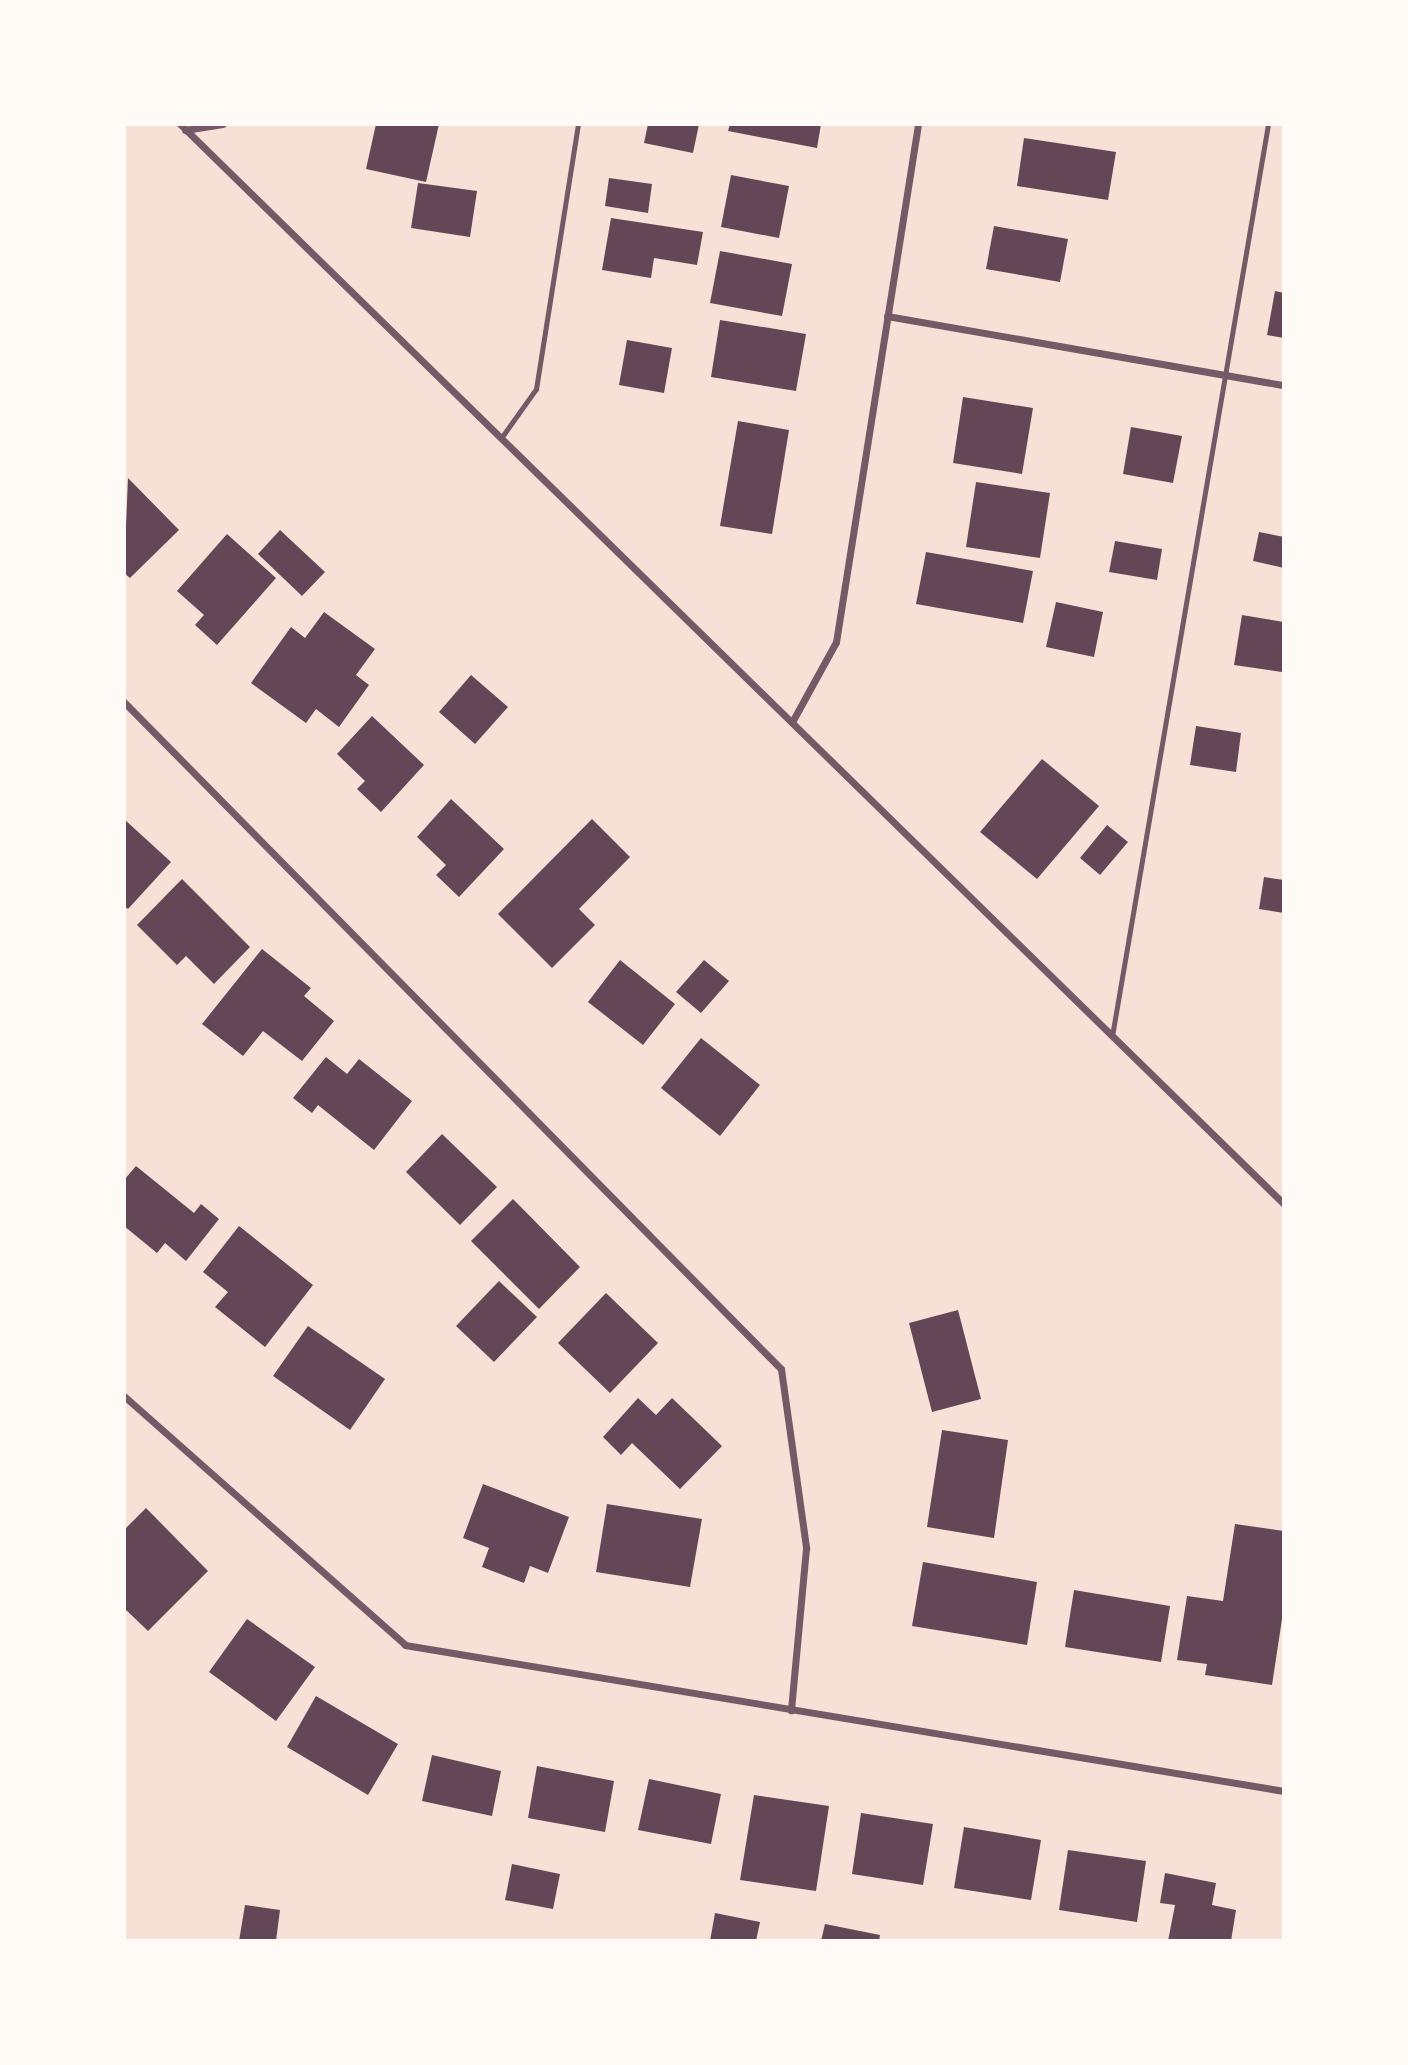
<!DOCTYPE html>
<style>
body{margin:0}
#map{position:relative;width:1408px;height:2065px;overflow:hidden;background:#f7e1d7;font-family:Signika,sans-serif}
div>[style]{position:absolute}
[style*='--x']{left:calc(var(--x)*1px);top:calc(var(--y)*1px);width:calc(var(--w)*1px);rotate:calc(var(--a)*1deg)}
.building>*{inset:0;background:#644757}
.service>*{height:5px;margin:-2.5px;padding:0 2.5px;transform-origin:2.5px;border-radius:2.5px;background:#755966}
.minor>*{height:7px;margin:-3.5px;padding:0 3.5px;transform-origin:3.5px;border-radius:3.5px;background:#755966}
span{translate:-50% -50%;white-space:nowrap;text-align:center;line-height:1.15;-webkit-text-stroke:5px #fffaf5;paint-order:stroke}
.frame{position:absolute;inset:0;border:126px solid #fffaf5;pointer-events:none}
</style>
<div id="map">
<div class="building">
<div style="clip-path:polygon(376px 124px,439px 124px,426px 182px,366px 169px)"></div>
<div style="clip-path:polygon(648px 124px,699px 124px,693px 153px,644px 143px)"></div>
<div style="clip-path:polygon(730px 124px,821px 124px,817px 148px,728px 131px)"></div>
<div style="clip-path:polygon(1024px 138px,1116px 152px,1108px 200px,1017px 186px)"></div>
<div style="clip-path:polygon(731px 175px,789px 186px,779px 238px,721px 227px)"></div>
<div style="clip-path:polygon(609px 178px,652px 184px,648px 213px,605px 206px)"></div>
<div style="clip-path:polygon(418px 183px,477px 191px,470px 237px,411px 228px)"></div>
<div style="clip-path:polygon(611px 218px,703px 232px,697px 265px,654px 258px,651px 278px,602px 270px)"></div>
<div style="clip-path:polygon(994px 226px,1068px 239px,1060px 282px,986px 269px)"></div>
<div style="clip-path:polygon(720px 251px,792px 264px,782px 316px,710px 303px)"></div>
<div style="clip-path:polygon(1275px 291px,1284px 293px,1284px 338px,1267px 335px)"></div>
<div style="clip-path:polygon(720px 320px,806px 334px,796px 391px,711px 377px)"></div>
<div style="clip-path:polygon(627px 340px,672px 348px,664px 393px,619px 385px)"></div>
<div style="clip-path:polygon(963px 397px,1033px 408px,1022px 474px,953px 463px)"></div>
<div style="clip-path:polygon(738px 421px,789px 430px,772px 534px,720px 526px)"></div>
<div style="clip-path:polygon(1131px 427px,1182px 436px,1173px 483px,1123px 474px)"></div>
<div style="clip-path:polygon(128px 478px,179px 530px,130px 578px,124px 573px)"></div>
<div style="clip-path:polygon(976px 482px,1050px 493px,1040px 558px,966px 547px)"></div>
<div style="clip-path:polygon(280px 530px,325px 572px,302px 596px,258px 554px)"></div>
<div style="clip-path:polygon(1259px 532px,1284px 537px,1284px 568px,1253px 561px)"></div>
<div style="clip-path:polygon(227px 534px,276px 578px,217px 645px,195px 625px,204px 615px,177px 591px)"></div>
<div style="clip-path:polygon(1115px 541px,1162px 549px,1157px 580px,1109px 572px)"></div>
<div style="clip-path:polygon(926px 552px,1033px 571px,1023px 623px,916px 604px)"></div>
<div style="clip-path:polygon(1056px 602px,1103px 612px,1094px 657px,1046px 647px)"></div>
<div style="clip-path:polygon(324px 612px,375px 649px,356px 675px,369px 685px,339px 727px,316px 709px,306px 723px,251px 683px,291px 627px,305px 638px)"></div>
<div style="clip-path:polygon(1242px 615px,1284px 622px,1282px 672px,1234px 665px)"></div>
<div style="clip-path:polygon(471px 675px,508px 707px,475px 744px,439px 712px)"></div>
<div style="clip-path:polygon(372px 716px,424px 765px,381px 812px,357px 789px,365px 781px,337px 754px)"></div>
<div style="clip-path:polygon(1196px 726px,1241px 733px,1236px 772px,1190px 765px)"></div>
<div style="clip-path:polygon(1042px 759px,1099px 806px,1037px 879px,980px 832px)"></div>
<div style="clip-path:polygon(451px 799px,504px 849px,459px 897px,436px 875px,446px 865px,417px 837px)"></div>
<div style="clip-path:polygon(124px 819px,171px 862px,128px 909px,124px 906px)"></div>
<div style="clip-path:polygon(592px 819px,630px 857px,579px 909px,595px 925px,552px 968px,498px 914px)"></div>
<div style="clip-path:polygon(1107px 825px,1128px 842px,1100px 875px,1080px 858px)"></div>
<div style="clip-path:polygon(1264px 877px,1284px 880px,1284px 913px,1259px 909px)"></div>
<div style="clip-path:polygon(182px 879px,250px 947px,214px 984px,186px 956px,177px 965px,137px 925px)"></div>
<div style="clip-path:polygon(262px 949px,311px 988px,304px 996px,334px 1021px,302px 1061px,263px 1031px,243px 1056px,202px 1024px)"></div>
<div style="clip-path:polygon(620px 960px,675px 1004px,643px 1045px,588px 1002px)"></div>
<div style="clip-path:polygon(704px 960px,729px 981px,701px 1013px,676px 992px)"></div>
<div style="clip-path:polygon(701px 1038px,760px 1085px,720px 1136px,661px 1088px)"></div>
<div style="clip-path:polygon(326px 1057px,347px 1074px,359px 1059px,412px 1101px,374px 1150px,318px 1105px,312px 1113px,293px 1098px)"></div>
<div style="clip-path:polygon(442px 1134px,497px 1187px,460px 1225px,406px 1172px)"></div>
<div style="clip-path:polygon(136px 1166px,194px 1213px,201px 1204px,219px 1219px,186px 1261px,165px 1243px,157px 1253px,124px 1226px,124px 1180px)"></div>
<div style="clip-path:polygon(513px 1199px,580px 1267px,539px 1309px,471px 1241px)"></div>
<div style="clip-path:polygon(239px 1226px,313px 1285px,265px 1347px,215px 1307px,228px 1292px,203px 1272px)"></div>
<div style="clip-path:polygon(499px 1281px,537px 1317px,494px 1362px,456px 1326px)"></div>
<div style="clip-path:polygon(606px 1293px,658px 1343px,610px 1393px,558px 1343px)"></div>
<div style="clip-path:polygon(958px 1310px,981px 1399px,932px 1412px,909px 1323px)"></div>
<div style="clip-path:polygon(308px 1326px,385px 1379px,350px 1430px,273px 1376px)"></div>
<div style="clip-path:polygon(638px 1398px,656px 1415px,672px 1398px,722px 1446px,680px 1489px,632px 1443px,621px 1455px,603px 1437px)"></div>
<div style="clip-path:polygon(942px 1430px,1008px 1440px,994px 1538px,927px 1527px)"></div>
<div style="clip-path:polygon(483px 1484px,569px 1517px,548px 1573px,530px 1566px,524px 1583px,482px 1567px,489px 1548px,463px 1538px)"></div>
<div style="clip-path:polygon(607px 1504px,702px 1519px,690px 1587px,596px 1572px)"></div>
<div style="clip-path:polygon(146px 1508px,208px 1571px,148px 1631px,124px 1608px,124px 1530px)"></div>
<div style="clip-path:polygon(1235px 1524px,1284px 1531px,1284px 1606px,1272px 1685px,1205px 1675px,1207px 1664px,1177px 1660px,1187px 1596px,1223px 1601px)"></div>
<div style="clip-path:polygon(923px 1562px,1037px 1582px,1027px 1645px,912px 1626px)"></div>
<div style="clip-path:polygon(1074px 1590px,1170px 1606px,1161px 1662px,1065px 1647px)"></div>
<div style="clip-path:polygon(247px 1619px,315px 1667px,276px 1721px,209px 1672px)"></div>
<div style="clip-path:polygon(316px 1696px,398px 1744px,368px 1795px,287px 1747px)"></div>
<div style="clip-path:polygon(432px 1755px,501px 1771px,492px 1816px,422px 1801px)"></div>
<div style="clip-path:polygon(537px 1766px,614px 1781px,605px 1832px,528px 1818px)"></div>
<div style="clip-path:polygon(649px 1779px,721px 1794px,711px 1844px,638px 1830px)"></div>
<div style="clip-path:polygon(754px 1795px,829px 1806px,816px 1891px,740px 1880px)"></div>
<div style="clip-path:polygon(861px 1813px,933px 1824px,923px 1885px,852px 1874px)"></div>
<div style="clip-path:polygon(964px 1827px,1041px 1840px,1031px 1900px,954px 1888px)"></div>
<div style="clip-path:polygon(1068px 1850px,1146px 1861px,1137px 1922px,1059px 1910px)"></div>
<div style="clip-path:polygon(512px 1864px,560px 1874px,553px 1909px,505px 1900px)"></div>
<div style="clip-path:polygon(1165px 1873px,1216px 1883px,1212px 1905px,1236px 1910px,1231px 1941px,1168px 1941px,1175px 1905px,1160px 1903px)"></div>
<div style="clip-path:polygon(245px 1905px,280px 1910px,276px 1941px,239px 1941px)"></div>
<div style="clip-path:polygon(715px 1913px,760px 1922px,756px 1941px,710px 1941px)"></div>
<div style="clip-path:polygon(825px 1924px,880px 1935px,879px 1941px,821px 1941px)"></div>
</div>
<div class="service">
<div style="--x:501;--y:438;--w:60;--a:-54.5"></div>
<div style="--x:536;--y:389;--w:268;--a:-81"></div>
<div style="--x:1112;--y:1036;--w:925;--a:-80.29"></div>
</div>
<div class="minor">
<div style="--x:180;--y:124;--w:1544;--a:44.37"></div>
<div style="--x:185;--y:130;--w:38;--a:-9"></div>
<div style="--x:887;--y:316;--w:403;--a:9.9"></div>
<div style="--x:124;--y:702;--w:936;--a:45.43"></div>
<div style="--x:781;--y:1369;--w:181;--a:82"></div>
<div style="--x:806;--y:1548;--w:163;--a:95.3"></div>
<div style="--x:792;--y:722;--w:91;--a:-61.2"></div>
<div style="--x:836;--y:642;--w:524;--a:-81"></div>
<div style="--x:124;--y:1396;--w:375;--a:41.5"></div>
<div style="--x:405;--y:1645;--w:891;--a:9.43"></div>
</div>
<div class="frame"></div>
</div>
